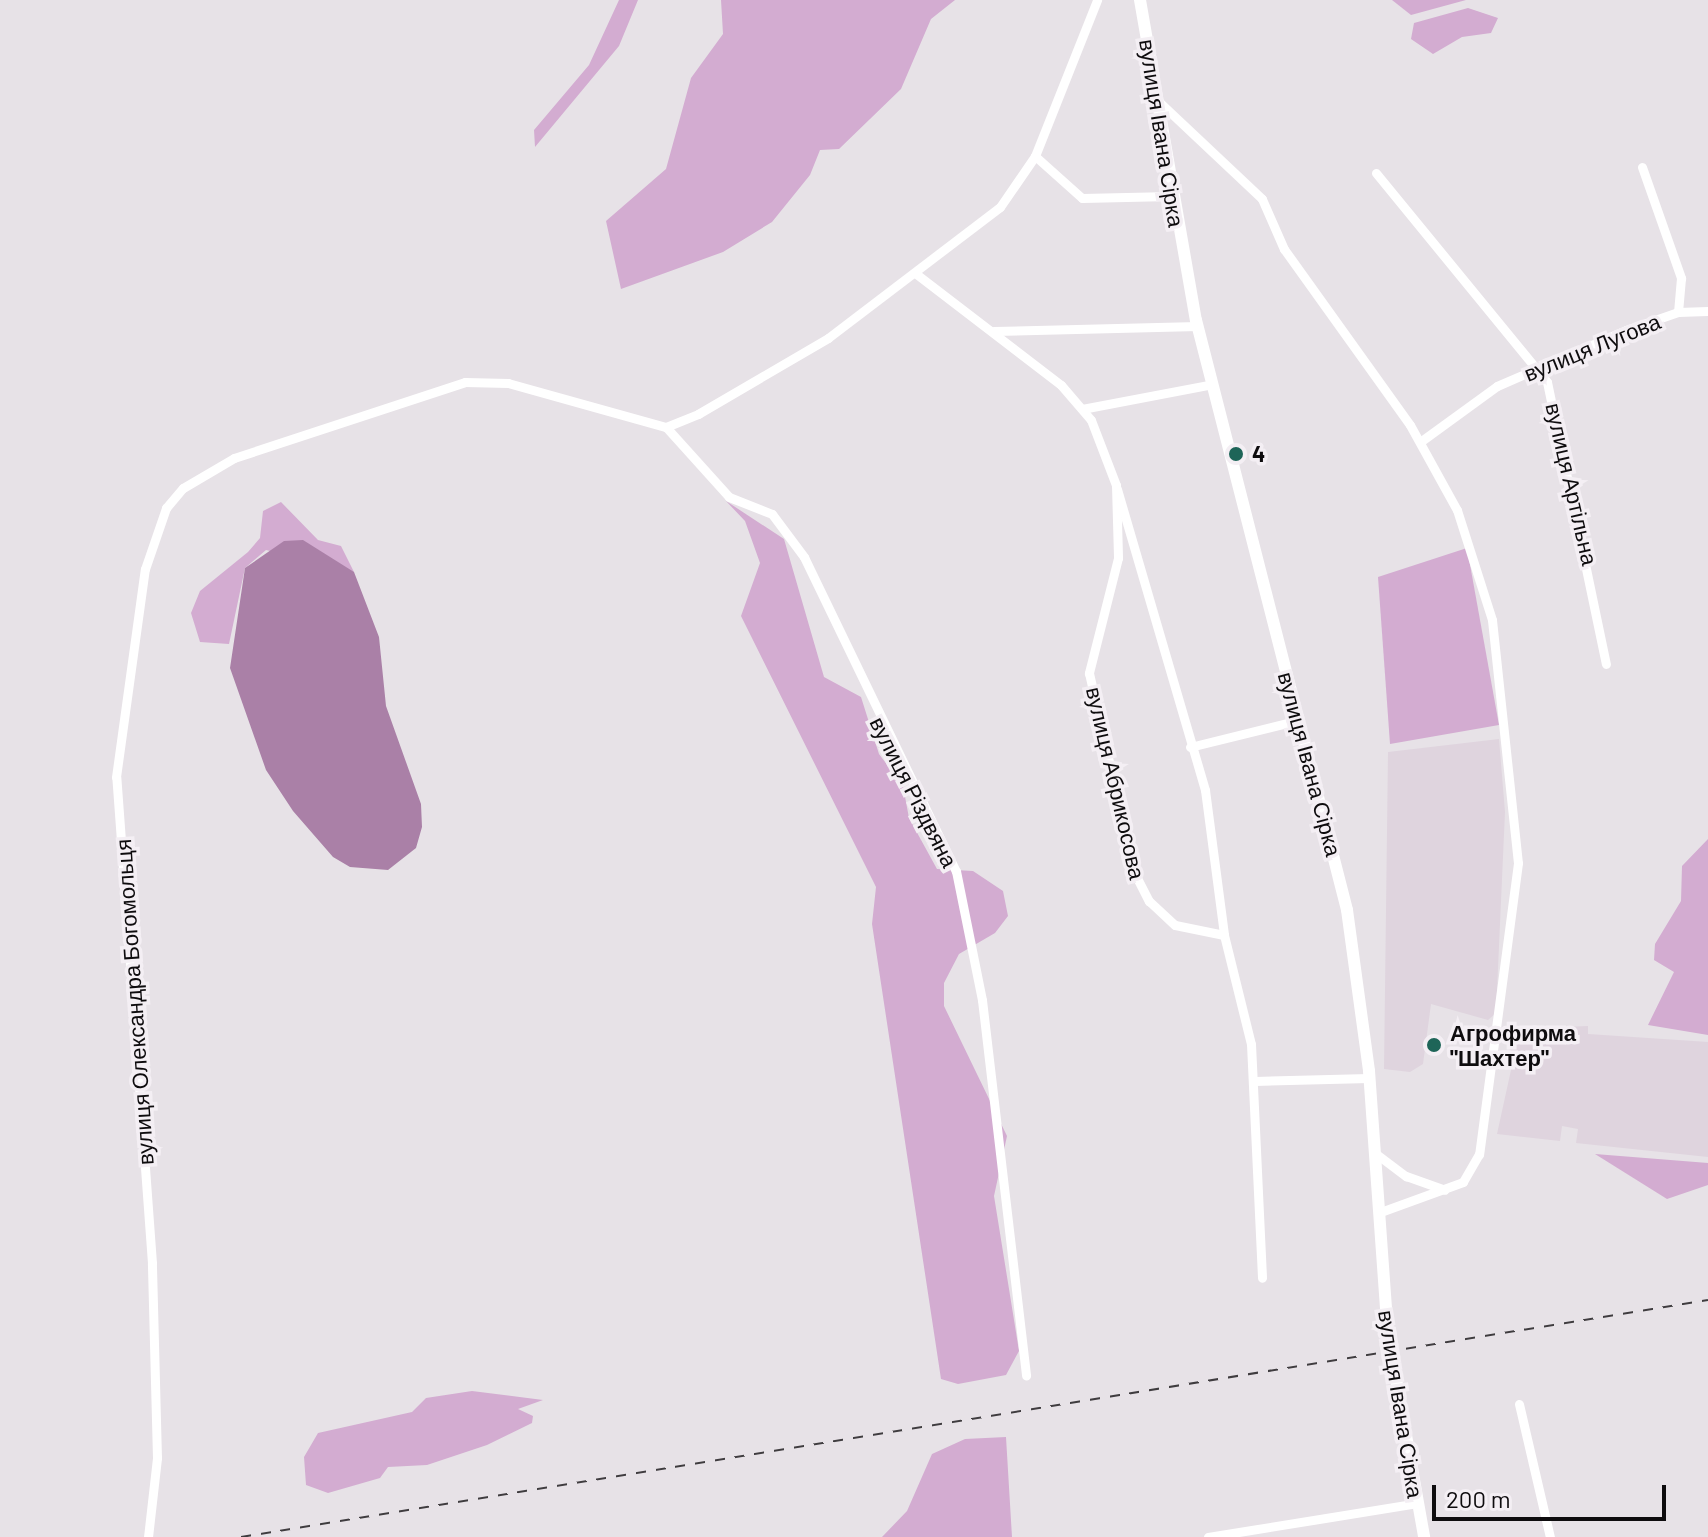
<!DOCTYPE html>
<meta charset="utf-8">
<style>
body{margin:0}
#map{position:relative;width:1708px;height:1537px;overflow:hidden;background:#e7e2e7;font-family:Barlow,sans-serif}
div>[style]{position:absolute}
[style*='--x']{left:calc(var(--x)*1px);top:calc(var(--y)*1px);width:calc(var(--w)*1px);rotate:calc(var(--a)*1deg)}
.built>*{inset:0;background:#dfd4de}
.green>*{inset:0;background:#d3acd1}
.water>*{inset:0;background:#aa80a7}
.street>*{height:9px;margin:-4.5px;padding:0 4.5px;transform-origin:4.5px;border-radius:4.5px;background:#fff}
.secondary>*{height:12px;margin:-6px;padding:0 6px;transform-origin:6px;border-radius:6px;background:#fff}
.rail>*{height:2px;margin-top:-1px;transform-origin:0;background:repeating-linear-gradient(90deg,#3f3c3f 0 10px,transparent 0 20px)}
.dots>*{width:22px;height:22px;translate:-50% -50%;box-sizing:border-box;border:4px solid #f4eff4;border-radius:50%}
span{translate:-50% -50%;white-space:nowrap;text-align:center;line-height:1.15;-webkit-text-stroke:7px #f4eff4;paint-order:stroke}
.street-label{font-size:22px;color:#0e0c0e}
.poi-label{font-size:22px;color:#0e0c0e;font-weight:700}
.left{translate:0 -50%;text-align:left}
.scale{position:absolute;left:1432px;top:1485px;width:234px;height:36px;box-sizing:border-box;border:4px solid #0e0c0e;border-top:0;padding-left:10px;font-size:24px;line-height:28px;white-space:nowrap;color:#0e0c0e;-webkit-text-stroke:6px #f4eff4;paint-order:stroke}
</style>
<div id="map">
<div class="built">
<div style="clip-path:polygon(1499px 739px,1505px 812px,1496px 1013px,1488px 1020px,1431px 1004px,1423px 1064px,1410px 1072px,1384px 1069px,1388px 752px)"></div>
<div style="clip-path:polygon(1588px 1026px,1588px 1034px,1708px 1042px,1708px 1157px,1576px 1143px,1578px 1129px,1562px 1126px,1560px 1141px,1497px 1134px,1511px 1070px,1508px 1031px,1533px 1035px,1538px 1028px)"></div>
</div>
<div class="green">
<div style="clip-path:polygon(619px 0,638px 0,619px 46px,535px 147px,534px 130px,589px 65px)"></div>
<div style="clip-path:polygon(721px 0,955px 0,931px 19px,901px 89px,839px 149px,820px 150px,810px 175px,772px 222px,723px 252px,621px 289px,606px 221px,666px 169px,691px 78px,723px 34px)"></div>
<div style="clip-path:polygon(1392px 0,1466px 0,1411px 15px)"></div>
<div style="clip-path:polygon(1468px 8px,1498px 18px,1491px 33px,1462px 37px,1433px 54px,1411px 39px,1414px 23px)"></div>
<div style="clip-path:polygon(726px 501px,784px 539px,824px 677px,861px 697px,879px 754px,903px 786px,909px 818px,937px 869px,973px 871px,1003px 891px,1008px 916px,995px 933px,959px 954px,944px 983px,944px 1006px,1007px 1136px,994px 1196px,1019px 1351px,1006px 1375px,958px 1384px,941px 1379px,872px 924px,876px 887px,741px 616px,760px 563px,745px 521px)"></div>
<div style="clip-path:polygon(281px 502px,318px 540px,341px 546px,354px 572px,266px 550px,245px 568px,229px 644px,200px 642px,191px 613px,200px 591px,248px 552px,260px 538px,263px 511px)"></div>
<div style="clip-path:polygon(1467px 548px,1499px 725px,1390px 744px,1378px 577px)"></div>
<div style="clip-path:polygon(1708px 839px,1708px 1035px,1648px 1025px,1674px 972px,1654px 960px,1655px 944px,1681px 901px,1682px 866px)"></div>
<div style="clip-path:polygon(1595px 1154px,1708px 1163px,1708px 1185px,1667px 1199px)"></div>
<div style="clip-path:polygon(472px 1391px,543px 1400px,518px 1409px,533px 1416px,532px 1423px,487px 1445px,427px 1465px,388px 1467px,380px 1478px,328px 1493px,306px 1485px,304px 1457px,318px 1433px,412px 1412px,426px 1398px)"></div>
<div style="clip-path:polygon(1006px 1437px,1012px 1537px,882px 1537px,907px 1511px,932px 1454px,965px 1439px)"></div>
</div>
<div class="water">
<div style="clip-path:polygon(303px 540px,354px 572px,379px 637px,386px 706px,421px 804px,422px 827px,416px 848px,388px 870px,350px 867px,333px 857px,293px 811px,266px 770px,230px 668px,245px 568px,284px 541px)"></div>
</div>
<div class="street">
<div style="--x:1155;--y:98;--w:147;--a:43.3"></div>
<div style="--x:1262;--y:199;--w:55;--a:66.3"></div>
<div style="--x:1284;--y:249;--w:216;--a:54.4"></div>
<div style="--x:1410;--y:425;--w:97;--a:61.1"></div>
<div style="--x:1457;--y:510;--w:115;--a:72.3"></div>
<div style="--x:1492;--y:620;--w:244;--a:83.9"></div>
<div style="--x:1518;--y:863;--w:294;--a:97.6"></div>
<div style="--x:1479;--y:1154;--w:32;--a:120"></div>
<div style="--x:1463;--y:1182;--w:90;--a:160"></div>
<div style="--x:1035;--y:156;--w:63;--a:41.8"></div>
<div style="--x:1082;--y:198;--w:89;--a:-1.3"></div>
<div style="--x:1642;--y:167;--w:118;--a:70.6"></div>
<div style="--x:1681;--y:278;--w:34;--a:95"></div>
<div style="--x:1376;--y:173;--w:270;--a:50.7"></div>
<div style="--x:1547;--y:382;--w:288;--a:78.2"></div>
<div style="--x:915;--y:273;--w:184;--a:37.5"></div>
<div style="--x:1061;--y:385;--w:46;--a:49.4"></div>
<div style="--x:1091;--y:420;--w:70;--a:69"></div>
<div style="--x:1116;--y:485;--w:73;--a:88.4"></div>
<div style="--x:1118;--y:558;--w:119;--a:104.2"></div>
<div style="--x:1089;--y:673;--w:204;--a:77.3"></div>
<div style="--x:1134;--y:872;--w:33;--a:63"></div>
<div style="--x:1149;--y:901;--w:35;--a:43"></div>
<div style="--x:1175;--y:925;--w:50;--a:11.5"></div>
<div style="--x:994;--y:331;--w:204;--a:-1.4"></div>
<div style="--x:1082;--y:409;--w:133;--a:-10.8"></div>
<div style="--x:666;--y:427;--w:94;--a:48"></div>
<div style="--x:729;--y:497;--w:46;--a:21.6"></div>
<div style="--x:772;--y:514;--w:54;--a:53.3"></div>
<div style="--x:804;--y:557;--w:349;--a:64.2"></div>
<div style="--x:956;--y:871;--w:132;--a:78.6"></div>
<div style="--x:982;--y:1000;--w:378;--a:83.3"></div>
<div style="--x:1420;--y:442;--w:95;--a:-36"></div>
<div style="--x:1497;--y:386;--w:141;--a:-23.5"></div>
<div style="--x:1626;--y:330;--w:55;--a:-19.1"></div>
<div style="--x:1678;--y:312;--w:30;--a:-2"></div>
<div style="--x:1117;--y:489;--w:314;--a:73.7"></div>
<div style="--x:1205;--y:790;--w:146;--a:82.5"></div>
<div style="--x:1224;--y:935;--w:112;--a:76.1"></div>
<div style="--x:1251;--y:1044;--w:234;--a:87.3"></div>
<div style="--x:1190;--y:747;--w:112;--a:-13.9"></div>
<div style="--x:1255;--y:1081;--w:114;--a:-1.5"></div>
<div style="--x:1375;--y:1153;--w:39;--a:37"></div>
<div style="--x:1406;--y:1176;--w:41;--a:19.7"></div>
<div style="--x:1519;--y:1404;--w:137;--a:76.9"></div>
<div style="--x:148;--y:1537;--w:80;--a:-83.5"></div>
<div style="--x:157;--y:1458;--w:195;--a:-91.5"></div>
<div style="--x:152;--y:1263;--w:487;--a:-94.2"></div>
<div style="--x:116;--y:777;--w:210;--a:-82.1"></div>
<div style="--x:145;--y:569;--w:65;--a:-71"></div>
<div style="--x:166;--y:508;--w:26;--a:-50"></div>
<div style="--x:183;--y:488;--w:59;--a:-30.5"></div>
<div style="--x:234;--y:458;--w:243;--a:-18.2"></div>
<div style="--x:465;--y:382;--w:43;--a:1.3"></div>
<div style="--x:508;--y:383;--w:164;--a:15.6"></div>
<div style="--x:666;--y:427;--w:35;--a:-22"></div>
<div style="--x:698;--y:414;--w:151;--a:-30.3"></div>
<div style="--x:828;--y:338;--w:216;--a:-37.3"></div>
<div style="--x:1000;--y:207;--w:62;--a:-55.5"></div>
<div style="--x:1035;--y:156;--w:168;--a:-68.3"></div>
<div style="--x:1208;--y:1537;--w:212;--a:-9.2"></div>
</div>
<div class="secondary">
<div style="--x:1140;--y:0;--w:325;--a:80.1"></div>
<div style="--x:1196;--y:320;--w:609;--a:75.64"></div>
<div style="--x:1347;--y:910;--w:162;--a:82.2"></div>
<div style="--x:1369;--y:1071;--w:264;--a:85.9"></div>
<div style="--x:1388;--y:1334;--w:206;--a:79.9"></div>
</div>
<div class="rail">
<div style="--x:241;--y:1537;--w:1486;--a:-9.18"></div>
</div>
<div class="dots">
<div style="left:1236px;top:454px;background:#1e6558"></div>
<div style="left:1434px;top:1045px;background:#1e6558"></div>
</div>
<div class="street-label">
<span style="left:1162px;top:133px;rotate:81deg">вулиця Івана Сірка</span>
<span style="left:1592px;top:347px;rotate:-22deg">вулиця Лугова</span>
<span style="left:1572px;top:484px;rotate:77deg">вулиця Артільна</span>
<span style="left:1310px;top:764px;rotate:75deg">вулиця Івана Сірка</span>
<span style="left:1116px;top:783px;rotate:77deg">вулиця Абрикосова</span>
<span style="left:914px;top:792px;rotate:63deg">вулиця Різдвяна</span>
<span style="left:134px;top:1002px;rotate:-94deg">вулиця Олександра Богомольця</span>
<span style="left:1401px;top:1404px;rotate:81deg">вулиця Івана Сірка</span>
</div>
<div class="poi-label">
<span class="left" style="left:1252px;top:454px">4</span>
<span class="left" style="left:1450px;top:1045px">Агрофирма<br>"Шахтер"</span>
</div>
<div class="scale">200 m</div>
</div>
